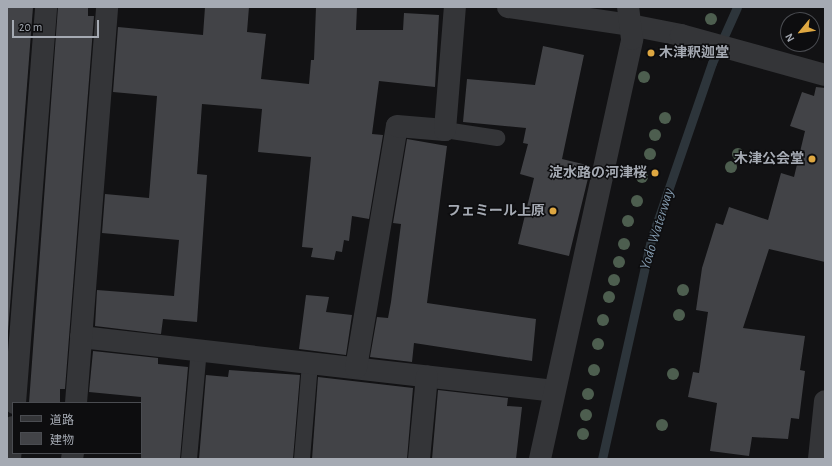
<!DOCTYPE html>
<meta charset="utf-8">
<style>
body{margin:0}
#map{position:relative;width:832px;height:466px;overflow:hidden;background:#121214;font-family:"Alegreya Sans","Noto Sans JP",sans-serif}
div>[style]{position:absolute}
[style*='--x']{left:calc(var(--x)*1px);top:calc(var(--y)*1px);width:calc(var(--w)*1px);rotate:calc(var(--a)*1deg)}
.stream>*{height:9px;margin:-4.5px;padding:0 4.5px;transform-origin:4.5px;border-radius:4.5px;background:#2d353b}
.building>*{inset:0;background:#424347}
.lane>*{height:16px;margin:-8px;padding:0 8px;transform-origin:8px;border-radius:8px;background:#343538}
.street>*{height:22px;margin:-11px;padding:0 11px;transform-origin:11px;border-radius:11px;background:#343538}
.trees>*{width:12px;height:12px;margin:-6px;border-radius:50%;background:#4d5e4f}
.dots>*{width:11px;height:11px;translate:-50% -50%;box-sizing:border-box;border:2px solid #0d0d0f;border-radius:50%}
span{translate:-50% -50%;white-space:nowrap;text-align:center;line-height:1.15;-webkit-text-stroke:3px #0d0d0f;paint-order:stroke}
.poi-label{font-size:14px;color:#a5aab3;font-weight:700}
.left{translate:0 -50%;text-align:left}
.right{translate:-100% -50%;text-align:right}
.water-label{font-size:15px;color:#8097ab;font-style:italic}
.frame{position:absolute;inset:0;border:8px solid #a5aab3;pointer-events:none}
.legend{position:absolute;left:12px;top:402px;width:130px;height:52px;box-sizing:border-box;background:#0d0d0f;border:1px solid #4a4c51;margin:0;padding:5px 7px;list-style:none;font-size:12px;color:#a5aab3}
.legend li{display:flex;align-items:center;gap:8px;height:20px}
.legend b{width:20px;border:1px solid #4a4c51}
.north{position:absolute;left:780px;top:12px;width:40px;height:40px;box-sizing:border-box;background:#0d0d0f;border:1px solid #4a4c51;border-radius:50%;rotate:241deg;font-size:11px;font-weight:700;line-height:16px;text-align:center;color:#a5aab3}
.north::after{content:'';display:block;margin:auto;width:14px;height:18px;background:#dea741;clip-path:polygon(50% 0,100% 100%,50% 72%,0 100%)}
.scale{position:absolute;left:12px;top:20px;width:87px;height:18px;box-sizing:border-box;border:2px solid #a5aab3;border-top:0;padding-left:5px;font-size:12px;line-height:14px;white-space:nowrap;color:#a5aab3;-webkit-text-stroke:3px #0d0d0f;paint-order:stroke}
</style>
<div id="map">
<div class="stream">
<div style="--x:602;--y:459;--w:224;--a:-77.4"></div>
<div style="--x:651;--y:240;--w:187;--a:-71"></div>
<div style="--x:712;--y:63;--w:61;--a:-65.9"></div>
</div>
<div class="building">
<div style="clip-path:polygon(7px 7px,33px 7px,7px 345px)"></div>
<div style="clip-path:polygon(58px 7px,88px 7px,88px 16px,94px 16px,65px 389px,60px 389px,60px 403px,29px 403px)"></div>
<div style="clip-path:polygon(205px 7px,249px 7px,247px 32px,266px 34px,261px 79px,309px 84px,311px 60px,314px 60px,316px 7px,357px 7px,356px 30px,403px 30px,404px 13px,439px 15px,435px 87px,379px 81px,372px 134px,383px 135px,369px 219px,352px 216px,349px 241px,344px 240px,342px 252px,336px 251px,334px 260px,311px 257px,313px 248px,302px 247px,311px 157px,258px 152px,262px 109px,202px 104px,197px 174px,207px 175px,197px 322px,163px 319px,161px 334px,95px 326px,97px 290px,174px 296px,179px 240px,102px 233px,105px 194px,149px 198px,157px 96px,113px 92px,118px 27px,203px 35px)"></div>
<div style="clip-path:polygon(543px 46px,584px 55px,562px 159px,591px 166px,569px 256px,518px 244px,534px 178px,520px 174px,528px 144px,523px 143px,526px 128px,463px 122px,467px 79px,535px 85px)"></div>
<div style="clip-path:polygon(816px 87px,825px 88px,825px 262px,769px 249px,743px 328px,805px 336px,800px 370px,805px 371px,799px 419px,791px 418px,788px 439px,752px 437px,749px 456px,710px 451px,717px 403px,688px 397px,693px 372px,699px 373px,708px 312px,696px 310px,702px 268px,716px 223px,723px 225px,729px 207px,768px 220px,781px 173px,794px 177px,805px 131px,790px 126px,802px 92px,814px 96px)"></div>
<div style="clip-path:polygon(407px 139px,447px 146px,427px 303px,536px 319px,532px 361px,414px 343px,412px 362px,370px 357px,377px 317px,388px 318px,391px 302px,401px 224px,393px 223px)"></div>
<div style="clip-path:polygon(306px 295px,329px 297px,326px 312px,352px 315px,346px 355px,299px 349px)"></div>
<div style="clip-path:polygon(93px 351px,158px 358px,158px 364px,188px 367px,180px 459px,141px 459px,141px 397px,89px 392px)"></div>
<div style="clip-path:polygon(229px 370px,300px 375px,293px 459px,199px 459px,206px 375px,228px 377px)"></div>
<div style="clip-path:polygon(318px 377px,413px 388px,407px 459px,312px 459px)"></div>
<div style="clip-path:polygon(438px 390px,508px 398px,507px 406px,522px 407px,516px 459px,432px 459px)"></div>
</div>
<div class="lane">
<div style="--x:445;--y:130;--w:53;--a:8.7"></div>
<div style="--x:189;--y:459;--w:109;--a:-84.8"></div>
<div style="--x:302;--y:459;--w:96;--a:-85.2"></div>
</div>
<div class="street">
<div style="--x:508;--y:7;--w:123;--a:8.4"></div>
<div style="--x:630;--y:25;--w:52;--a:11.1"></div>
<div style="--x:681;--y:35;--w:149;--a:15.5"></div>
<div style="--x:81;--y:337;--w:476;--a:6.5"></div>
<div style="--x:356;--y:368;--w:245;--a:-80.4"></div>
<div style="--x:397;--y:126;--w:48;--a:4.8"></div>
<div style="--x:445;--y:130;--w:123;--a:-85.4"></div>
<div style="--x:15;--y:403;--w:397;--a:-85.5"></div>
<div style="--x:76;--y:403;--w:397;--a:-85.5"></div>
<div style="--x:10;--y:459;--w:32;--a:-85"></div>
<div style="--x:72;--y:459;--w:6;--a:-81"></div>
<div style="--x:419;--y:459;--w:83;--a:-84.5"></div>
<div style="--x:540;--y:459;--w:430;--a:-77.6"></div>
<div style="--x:632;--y:39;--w:32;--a:-97"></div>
<div style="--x:819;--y:459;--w:58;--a:-84.1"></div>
</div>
<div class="trees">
<div style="left:711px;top:19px"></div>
<div style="left:644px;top:77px"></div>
<div style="left:665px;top:118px"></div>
<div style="left:655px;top:135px"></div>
<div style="left:650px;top:154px"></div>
<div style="left:738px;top:154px"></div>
<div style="left:731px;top:167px"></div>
<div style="left:642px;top:177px"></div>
<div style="left:637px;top:201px"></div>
<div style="left:628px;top:221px"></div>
<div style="left:624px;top:244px"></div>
<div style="left:619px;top:262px"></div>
<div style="left:614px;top:280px"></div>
<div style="left:683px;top:290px"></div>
<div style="left:609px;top:297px"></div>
<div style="left:679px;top:315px"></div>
<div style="left:603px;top:320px"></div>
<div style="left:598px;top:344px"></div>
<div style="left:594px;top:370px"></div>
<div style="left:673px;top:374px"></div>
<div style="left:588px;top:394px"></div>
<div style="left:586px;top:415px"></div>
<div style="left:662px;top:425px"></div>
<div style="left:583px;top:434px"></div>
</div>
<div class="dots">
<div style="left:651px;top:53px;background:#dea741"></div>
<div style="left:812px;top:159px;background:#dea741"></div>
<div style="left:655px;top:173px;background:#dea741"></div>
<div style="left:553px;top:211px;background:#dea741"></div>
</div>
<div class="poi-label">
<span class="left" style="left:659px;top:53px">木津釈迦堂</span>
<span class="right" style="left:804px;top:159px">木津公会堂</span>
<span class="right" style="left:647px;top:173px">淀水路の河津桜</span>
<span class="right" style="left:545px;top:211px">フェミール上原</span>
</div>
<div class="water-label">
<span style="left:657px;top:229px;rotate:-73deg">Yodo Waterway</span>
</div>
<div class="frame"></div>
<ul class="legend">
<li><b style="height:5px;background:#343538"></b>道路</li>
<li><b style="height:11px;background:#424347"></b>建物</li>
</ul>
<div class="north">N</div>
<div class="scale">20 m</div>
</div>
